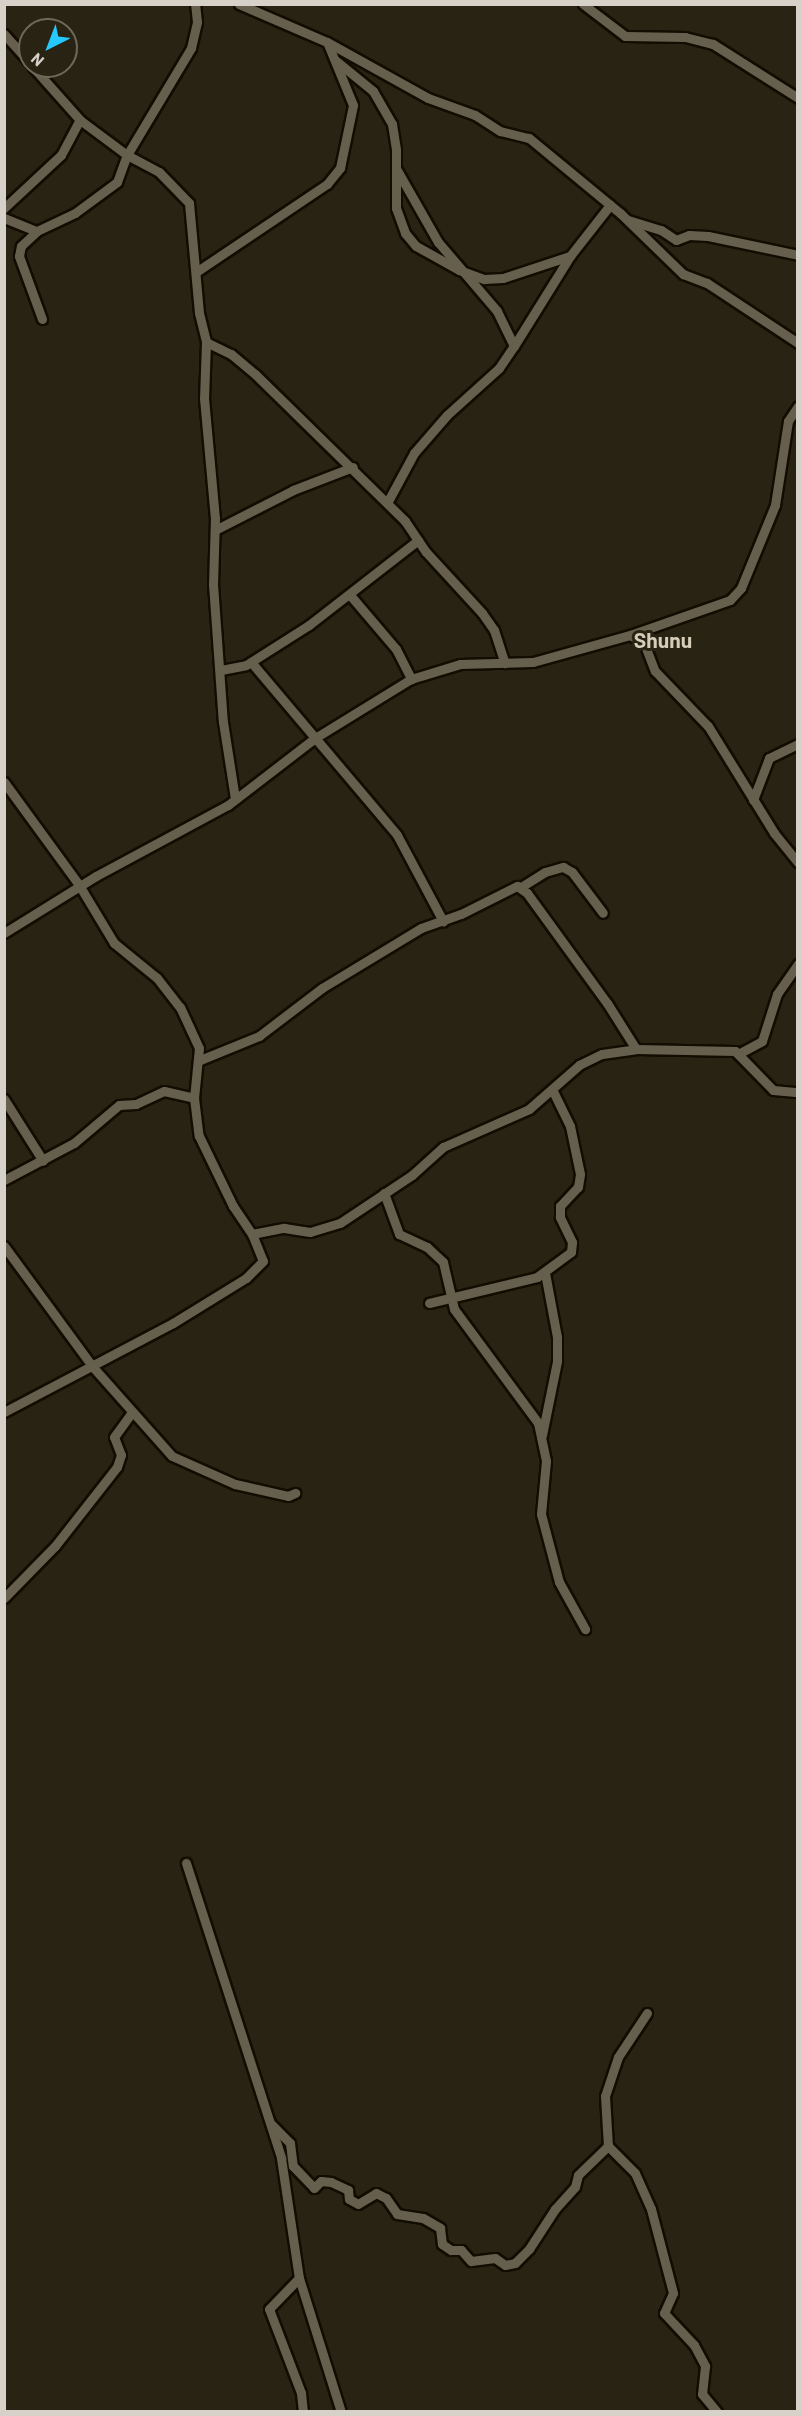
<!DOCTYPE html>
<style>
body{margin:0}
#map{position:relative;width:802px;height:2416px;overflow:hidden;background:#292314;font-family:Barlow,sans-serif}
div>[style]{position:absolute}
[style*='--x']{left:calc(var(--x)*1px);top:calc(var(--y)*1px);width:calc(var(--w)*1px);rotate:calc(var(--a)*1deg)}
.roads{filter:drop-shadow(2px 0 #120c01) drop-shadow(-2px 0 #120c01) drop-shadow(0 2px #120c01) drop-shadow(0 -2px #120c01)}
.street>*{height:9px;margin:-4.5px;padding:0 4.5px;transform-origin:4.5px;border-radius:4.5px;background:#665f4e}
span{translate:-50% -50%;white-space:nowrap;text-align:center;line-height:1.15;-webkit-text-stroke:6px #292314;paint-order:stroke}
.quarter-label{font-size:21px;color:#d5ccb9;font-weight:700}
.frame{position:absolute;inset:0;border:6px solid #d7d2c9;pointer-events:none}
.north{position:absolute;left:18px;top:18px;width:60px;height:60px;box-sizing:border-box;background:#292314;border:2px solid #6f695c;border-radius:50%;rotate:222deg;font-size:16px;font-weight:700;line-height:24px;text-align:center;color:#d7d2c9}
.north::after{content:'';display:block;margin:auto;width:21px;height:27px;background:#25c9fe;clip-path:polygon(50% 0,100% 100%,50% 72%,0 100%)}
</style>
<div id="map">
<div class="roads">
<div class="street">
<div style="--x:239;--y:4;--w:96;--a:23.4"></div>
<div style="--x:327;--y:42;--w:115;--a:29"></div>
<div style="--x:428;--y:98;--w:50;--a:19.9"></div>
<div style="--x:475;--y:115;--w:30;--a:33"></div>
<div style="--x:500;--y:131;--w:30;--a:14"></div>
<div style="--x:529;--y:138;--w:118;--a:39.5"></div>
<div style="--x:620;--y:213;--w:88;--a:44.1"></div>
<div style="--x:683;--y:274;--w:26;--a:21"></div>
<div style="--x:707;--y:283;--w:109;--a:33.4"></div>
<div style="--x:583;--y:4;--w:53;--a:37.3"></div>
<div style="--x:625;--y:36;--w:60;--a:1"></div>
<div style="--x:685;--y:37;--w:29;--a:14"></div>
<div style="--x:713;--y:44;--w:101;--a:32.4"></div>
<div style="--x:4;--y:34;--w:39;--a:48"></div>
<div style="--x:335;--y:60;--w:49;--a:39.2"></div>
<div style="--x:373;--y:91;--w:38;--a:60"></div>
<div style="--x:392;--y:124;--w:26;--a:81"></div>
<div style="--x:396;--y:150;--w:58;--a:90"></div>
<div style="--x:396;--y:208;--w:27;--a:70"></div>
<div style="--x:405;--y:233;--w:17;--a:50"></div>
<div style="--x:416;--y:246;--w:49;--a:29.2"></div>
<div style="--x:459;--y:270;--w:27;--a:20"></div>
<div style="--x:484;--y:279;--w:19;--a:-3"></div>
<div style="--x:503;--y:278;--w:71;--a:-18.2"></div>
<div style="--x:570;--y:256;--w:65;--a:-51.9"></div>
<div style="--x:32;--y:66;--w:72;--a:48.4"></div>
<div style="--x:80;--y:120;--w:59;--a:36.7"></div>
<div style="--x:127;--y:155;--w:36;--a:28"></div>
<div style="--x:159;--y:172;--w:43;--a:45.9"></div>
<div style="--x:189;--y:203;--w:110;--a:84.8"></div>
<div style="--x:199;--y:313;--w:30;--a:76"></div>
<div style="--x:206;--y:342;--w:56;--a:92"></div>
<div style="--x:204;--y:398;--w:121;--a:84.8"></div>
<div style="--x:215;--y:518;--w:66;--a:91.7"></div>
<div style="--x:213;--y:584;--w:138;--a:85.9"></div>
<div style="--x:223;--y:722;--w:78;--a:81.1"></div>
<div style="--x:4;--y:208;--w:78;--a:-42.9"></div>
<div style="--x:61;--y:155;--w:40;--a:-62"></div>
<div style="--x:4;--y:218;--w:35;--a:22"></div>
<div style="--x:628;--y:220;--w:34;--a:17"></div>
<div style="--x:661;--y:230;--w:18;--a:34"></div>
<div style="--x:676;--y:240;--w:14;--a:-21"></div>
<div style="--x:689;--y:235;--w:19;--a:3"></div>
<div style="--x:708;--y:236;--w:92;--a:11.9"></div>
<div style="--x:196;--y:272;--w:158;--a:-33.9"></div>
<div style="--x:327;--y:184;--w:21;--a:-51"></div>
<div style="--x:340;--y:168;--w:64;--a:-78.3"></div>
<div style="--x:353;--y:105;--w:68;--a:-112.4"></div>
<div style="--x:42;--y:319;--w:67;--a:-110.1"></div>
<div style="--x:19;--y:256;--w:10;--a:-79"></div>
<div style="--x:21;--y:246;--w:22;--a:-43"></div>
<div style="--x:37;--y:231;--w:42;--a:-25.3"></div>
<div style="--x:75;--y:213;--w:52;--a:-36.4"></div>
<div style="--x:117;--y:182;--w:29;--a:-70"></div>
<div style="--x:127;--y:155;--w:125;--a:-59.1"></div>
<div style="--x:191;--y:48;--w:27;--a:-77"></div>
<div style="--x:197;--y:22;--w:18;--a:-96"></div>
<div style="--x:206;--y:342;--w:28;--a:26"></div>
<div style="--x:231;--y:354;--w:31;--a:40"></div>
<div style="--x:255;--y:374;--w:210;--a:44.4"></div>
<div style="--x:405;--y:521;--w:37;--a:56"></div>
<div style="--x:426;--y:552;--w:83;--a:47.4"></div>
<div style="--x:482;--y:613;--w:21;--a:55"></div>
<div style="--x:494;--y:630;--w:35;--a:72"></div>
<div style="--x:514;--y:346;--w:106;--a:-58.1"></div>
<div style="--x:387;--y:503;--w:57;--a:-61.6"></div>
<div style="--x:414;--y:453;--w:50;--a:-49"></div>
<div style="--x:447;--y:415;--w:70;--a:-42.1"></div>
<div style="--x:499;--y:368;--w:27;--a:-56"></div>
<div style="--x:514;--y:346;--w:39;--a:-116"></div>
<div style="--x:497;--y:311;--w:91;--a:-130.5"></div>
<div style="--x:438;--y:242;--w:83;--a:-119.7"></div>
<div style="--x:215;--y:530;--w:88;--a:-27.1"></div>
<div style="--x:293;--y:490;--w:64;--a:-21"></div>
<div style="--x:350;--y:595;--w:71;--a:49.6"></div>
<div style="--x:396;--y:649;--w:34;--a:63"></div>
<div style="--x:630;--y:635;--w:16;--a:30"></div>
<div style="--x:644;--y:643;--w:30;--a:69"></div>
<div style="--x:655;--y:671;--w:76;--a:46.1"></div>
<div style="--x:708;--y:726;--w:126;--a:58.3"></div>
<div style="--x:774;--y:833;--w:38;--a:51"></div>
<div style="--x:251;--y:662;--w:226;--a:49.8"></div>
<div style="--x:397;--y:835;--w:98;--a:61.9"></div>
<div style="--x:221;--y:670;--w:25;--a:-11"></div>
<div style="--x:246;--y:665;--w:75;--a:-32.4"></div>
<div style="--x:309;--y:625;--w:138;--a:-37.9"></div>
<div style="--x:4;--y:782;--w:127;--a:53.9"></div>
<div style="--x:79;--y:885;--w:68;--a:58.9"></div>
<div style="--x:114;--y:943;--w:55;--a:39.1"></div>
<div style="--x:157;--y:978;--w:37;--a:52"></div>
<div style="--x:180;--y:1007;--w:45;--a:65.1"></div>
<div style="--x:199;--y:1048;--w:50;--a:95.7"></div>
<div style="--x:194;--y:1098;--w:38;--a:83"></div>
<div style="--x:199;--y:1136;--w:78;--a:64.1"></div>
<div style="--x:233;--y:1206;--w:34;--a:56"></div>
<div style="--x:252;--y:1234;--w:29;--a:68"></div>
<div style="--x:263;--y:1261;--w:24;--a:135"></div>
<div style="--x:246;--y:1278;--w:86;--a:148.3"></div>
<div style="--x:173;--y:1323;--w:191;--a:152.2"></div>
<div style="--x:753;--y:800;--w:45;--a:-69.1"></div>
<div style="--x:769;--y:758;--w:32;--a:-26"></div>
<div style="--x:521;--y:887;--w:28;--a:-32"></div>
<div style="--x:545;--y:872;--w:19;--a:-16"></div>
<div style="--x:563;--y:867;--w:10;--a:29"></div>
<div style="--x:572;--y:872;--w:51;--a:52.9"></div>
<div style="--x:4;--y:933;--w:108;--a:-31.8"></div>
<div style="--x:96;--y:876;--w:150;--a:-28.3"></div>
<div style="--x:228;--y:805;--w:110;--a:-37.6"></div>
<div style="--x:315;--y:738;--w:113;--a:-31.6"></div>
<div style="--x:411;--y:679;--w:51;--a:-17"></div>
<div style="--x:460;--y:664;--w:73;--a:-1.6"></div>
<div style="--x:533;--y:662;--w:101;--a:-15.6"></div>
<div style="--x:630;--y:635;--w:106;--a:-19.3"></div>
<div style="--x:730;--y:600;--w:16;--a:-47"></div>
<div style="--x:741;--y:588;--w:90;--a:-67.7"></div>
<div style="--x:775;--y:505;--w:85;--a:-81.2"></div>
<div style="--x:788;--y:421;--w:18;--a:-56"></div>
<div style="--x:738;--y:1054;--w:27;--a:-28"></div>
<div style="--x:762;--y:1041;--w:49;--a:-72.3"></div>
<div style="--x:777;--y:994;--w:37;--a:-55"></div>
<div style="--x:200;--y:1060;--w:64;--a:-22.1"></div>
<div style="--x:259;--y:1036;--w:79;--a:-37.3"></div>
<div style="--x:322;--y:988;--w:116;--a:-31.2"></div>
<div style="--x:421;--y:928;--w:42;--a:-19.3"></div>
<div style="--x:461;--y:914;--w:63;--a:-26.6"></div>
<div style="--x:517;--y:886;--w:12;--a:35"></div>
<div style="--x:527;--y:893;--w:136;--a:54"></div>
<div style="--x:607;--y:1003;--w:54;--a:57.8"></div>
<div style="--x:4;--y:1099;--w:73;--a:57.8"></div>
<div style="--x:4;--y:1180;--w:79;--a:-27.9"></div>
<div style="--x:74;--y:1143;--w:59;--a:-40.2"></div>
<div style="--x:119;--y:1105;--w:17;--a:-3"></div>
<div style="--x:136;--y:1104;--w:31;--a:-25"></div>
<div style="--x:164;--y:1091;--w:31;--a:13"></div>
<div style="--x:384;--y:1193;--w:44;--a:69.9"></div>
<div style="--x:399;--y:1234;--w:31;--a:25"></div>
<div style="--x:427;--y:1247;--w:22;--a:43"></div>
<div style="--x:443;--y:1262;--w:48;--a:76.8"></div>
<div style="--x:454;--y:1309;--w:142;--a:53.6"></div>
<div style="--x:538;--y:1423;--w:39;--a:78"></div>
<div style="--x:546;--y:1461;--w:53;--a:95.4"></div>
<div style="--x:541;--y:1514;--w:70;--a:75.2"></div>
<div style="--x:559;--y:1582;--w:54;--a:61"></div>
<div style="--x:252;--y:1234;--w:33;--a:-11"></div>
<div style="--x:284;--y:1228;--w:26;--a:9"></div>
<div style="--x:310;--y:1232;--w:31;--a:-17"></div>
<div style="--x:340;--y:1223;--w:87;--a:-33.7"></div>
<div style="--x:412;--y:1175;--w:42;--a:-42.1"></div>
<div style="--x:443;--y:1147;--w:94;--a:-23.8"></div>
<div style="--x:529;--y:1109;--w:67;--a:-41.3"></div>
<div style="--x:579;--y:1065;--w:25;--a:-26"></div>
<div style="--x:602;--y:1054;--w:34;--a:-8"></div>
<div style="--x:636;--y:1049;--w:99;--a:1.2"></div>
<div style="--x:735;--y:1051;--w:54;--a:45.7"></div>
<div style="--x:773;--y:1090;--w:25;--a:5"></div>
<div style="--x:4;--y:1246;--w:149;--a:53.7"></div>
<div style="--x:92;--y:1366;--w:120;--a:48.4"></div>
<div style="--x:172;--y:1456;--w:69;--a:24"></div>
<div style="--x:235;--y:1484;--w:54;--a:12.8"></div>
<div style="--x:288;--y:1496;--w:8;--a:-23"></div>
<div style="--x:429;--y:1303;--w:111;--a:-13.5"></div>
<div style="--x:537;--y:1277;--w:42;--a:-36.3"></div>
<div style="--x:571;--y:1252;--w:10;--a:-84"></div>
<div style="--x:572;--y:1242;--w:28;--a:-116"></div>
<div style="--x:560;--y:1217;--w:11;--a:-90"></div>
<div style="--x:560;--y:1206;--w:26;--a:-47"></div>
<div style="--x:578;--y:1187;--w:13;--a:-81"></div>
<div style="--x:580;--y:1174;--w:49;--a:-101.8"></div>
<div style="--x:570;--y:1126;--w:39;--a:-116"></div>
<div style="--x:542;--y:1435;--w:76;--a:-78.5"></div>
<div style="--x:557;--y:1361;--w:24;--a:-90"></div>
<div style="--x:557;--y:1337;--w:65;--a:-100.6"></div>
<div style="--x:4;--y:1598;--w:73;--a:-45.6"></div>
<div style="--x:55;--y:1546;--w:100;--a:-51.9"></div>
<div style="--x:117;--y:1467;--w:13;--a:-72"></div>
<div style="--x:121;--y:1455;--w:19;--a:-111"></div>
<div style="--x:114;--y:1437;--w:31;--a:-54"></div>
<div style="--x:186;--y:1863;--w:310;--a:72.1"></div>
<div style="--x:281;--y:2158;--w:121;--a:81.5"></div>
<div style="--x:299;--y:2278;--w:43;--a:134.1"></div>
<div style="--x:269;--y:2309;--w:90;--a:69.1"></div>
<div style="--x:301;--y:2393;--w:19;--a:84"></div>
<div style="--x:647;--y:2013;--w:53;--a:123.4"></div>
<div style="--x:618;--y:2057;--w:41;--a:108.4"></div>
<div style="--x:605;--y:2096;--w:50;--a:86.6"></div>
<div style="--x:608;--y:2146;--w:38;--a:45"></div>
<div style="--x:635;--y:2173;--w:39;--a:66"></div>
<div style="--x:651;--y:2209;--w:87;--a:75.3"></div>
<div style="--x:673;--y:2293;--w:22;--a:114"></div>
<div style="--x:664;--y:2313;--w:44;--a:46.8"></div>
<div style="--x:694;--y:2345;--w:24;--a:62"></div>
<div style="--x:705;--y:2366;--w:28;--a:96"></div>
<div style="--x:702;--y:2394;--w:23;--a:50"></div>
<div style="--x:271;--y:2124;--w:27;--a:45"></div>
<div style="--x:290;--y:2143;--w:23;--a:83"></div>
<div style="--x:293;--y:2166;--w:30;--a:46"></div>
<div style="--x:314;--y:2188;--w:10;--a:-45"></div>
<div style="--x:321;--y:2181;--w:10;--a:6"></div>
<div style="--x:331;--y:2182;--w:19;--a:25"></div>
<div style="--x:348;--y:2190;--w:9;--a:84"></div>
<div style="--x:349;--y:2199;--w:10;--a:29"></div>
<div style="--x:358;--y:2204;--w:21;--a:-31"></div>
<div style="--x:376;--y:2193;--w:11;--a:27"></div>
<div style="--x:386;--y:2198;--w:19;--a:55"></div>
<div style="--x:397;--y:2214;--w:26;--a:9"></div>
<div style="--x:423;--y:2218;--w:20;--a:30"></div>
<div style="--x:440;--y:2228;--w:16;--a:83"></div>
<div style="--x:442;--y:2244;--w:11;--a:34"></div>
<div style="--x:451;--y:2250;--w:10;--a:0"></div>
<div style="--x:461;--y:2250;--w:15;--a:48"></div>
<div style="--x:471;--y:2261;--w:24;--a:-7"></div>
<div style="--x:495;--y:2258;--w:12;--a:35"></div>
<div style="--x:505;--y:2265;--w:10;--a:-11"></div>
<div style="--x:515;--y:2263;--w:20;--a:-45"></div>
<div style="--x:529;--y:2249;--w:48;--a:-57"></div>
<div style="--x:555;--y:2209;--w:30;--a:-48"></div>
<div style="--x:575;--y:2187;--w:12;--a:-76"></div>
<div style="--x:578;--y:2175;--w:42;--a:-44"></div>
<div style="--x:299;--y:2278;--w:140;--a:72.6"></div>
</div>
</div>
<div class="quarter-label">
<span style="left:663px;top:640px">Shunu</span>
</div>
<div class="frame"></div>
<div class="north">N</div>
</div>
